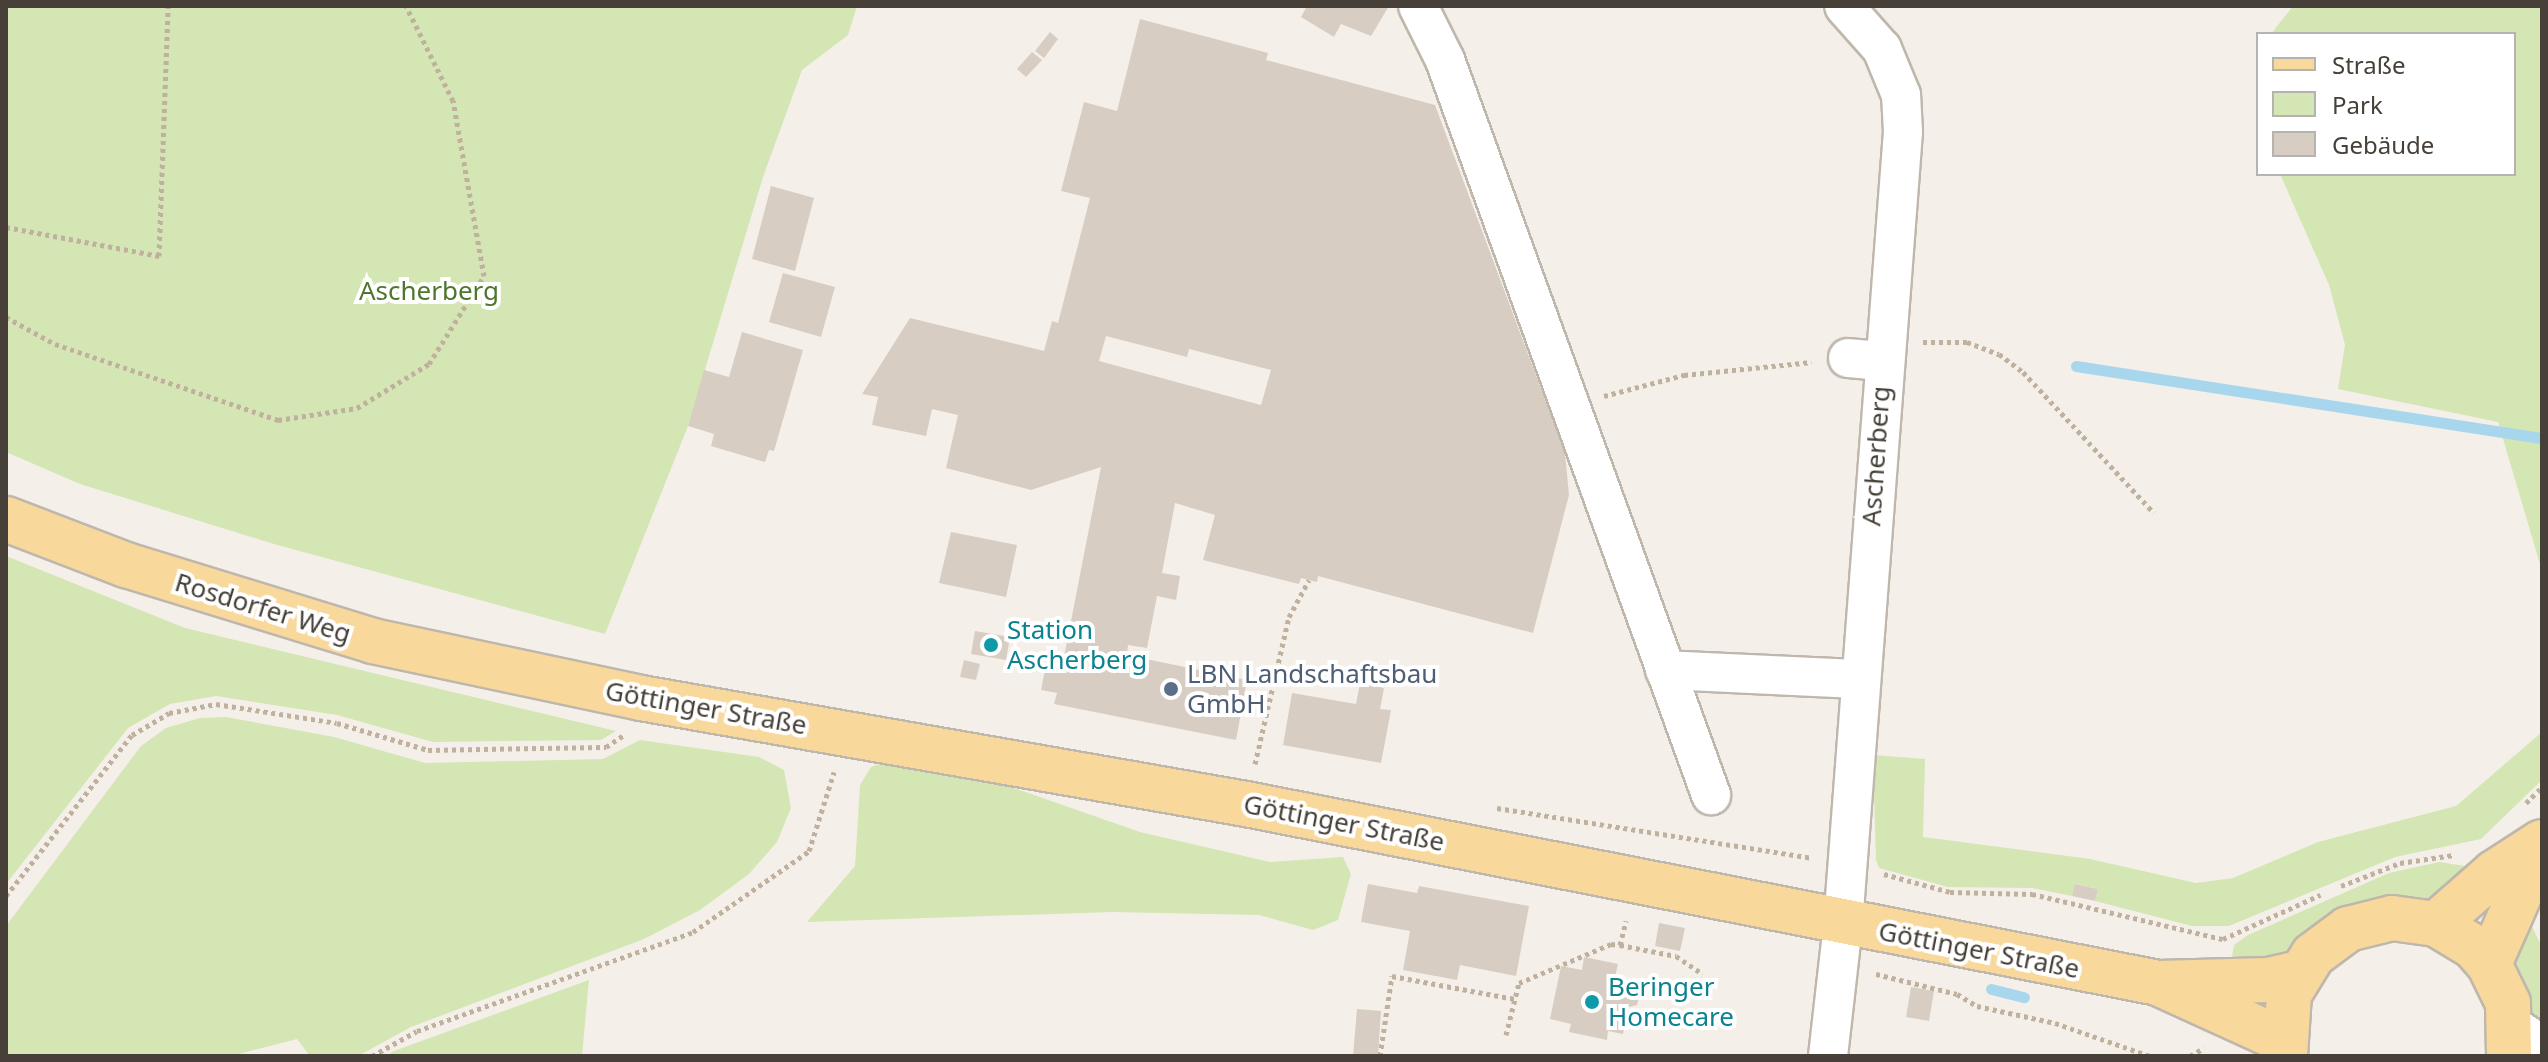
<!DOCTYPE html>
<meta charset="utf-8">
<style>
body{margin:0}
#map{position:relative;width:2548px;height:1062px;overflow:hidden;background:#f4f0e9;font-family:"Noto Sans",sans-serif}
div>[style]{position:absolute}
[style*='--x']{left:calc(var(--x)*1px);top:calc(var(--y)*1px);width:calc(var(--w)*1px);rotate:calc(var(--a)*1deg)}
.green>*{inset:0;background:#d3e6b4}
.stream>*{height:11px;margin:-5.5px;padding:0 5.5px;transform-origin:5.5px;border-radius:5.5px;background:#a8d6ed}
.building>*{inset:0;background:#d8cdc2}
.path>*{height:5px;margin-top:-2.5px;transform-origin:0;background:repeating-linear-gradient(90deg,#c0b19e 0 4px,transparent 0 8px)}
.roads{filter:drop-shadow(2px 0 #bfb7ac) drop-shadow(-2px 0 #bfb7ac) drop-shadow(0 2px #bfb7ac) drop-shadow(0 -2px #bfb7ac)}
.minor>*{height:38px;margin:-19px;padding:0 19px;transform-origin:19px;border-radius:19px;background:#fff}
.major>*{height:44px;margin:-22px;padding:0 22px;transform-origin:22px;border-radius:22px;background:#f9d89c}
.dots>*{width:22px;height:22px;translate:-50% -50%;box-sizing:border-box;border:4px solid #fff;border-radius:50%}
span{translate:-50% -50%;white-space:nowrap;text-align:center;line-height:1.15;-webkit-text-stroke:8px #fff;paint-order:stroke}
.park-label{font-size:26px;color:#4e762d}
.street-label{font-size:26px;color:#474038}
.culture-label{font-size:26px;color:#0d838f}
.left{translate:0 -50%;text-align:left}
.service-label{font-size:26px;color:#4e5e75}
.frame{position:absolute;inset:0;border:8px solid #474038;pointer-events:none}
.legend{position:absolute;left:2256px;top:32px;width:260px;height:144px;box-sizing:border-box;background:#fff;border:2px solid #b5b3af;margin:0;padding:10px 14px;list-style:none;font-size:24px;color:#474038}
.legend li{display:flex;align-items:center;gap:16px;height:40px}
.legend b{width:40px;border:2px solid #b5b3af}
</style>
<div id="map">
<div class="green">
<div style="clip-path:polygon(6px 6px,857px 6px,848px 35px,802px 70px,763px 177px,688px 426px,605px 634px,274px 544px,80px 484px,6px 452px)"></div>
<div style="clip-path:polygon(2293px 6px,2542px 6px,2542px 571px,2498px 422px,2338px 389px,2345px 345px,2329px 285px,2280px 174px,2514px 174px,2514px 34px,2271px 34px)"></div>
<div style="clip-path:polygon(6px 556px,185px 628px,616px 731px,601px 740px,433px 742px,337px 715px,216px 696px,170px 704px,128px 728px,6px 884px)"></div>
<div style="clip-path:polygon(226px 717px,334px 737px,425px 763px,603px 759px,640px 740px,759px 757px,784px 770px,791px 808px,777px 842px,749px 874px,700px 910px,644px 939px,411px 1027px,358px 1056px,310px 1056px,297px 1039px,231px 1056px,6px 1056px,6px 926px,141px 746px,166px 728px,200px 718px)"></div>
<div style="clip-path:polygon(2542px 732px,2542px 780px,2481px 839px,2395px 857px,2229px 926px,2192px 926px,2095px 901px,2098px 889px,2076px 884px,2072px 896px,2032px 888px,1948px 887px,1879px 868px,1876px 860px,1873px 755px,1925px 759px,1923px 837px,2090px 859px,2196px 883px,2233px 878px,2318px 842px,2456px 806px)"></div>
<div style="clip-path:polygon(895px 759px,979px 776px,1140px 832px,1270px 862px,1343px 857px,1351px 874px,1338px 920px,1313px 930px,1259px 915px,1112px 912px,807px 922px,855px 866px,860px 785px,871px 767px)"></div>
<div style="clip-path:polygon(2439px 862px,2465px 866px,2473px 874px,2448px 898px,2302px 944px,2259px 963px,2231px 963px,2234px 945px,2248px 935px,2389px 873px)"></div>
<div style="clip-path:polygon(2527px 916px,2542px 947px,2542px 1023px,2529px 1011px,2514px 960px)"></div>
<div style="clip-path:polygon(589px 980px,582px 1056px,387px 1056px,394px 1051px)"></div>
</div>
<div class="stream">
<div style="--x:2076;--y:366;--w:472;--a:8.8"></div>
<div style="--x:1991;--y:989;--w:34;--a:14"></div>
</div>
<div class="building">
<div style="clip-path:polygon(1307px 6px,1389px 6px,1371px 36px,1341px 24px,1334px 37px,1301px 17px)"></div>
<div style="clip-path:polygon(evenodd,1140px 19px,1268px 53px,1266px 60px,1435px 105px,1565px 453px,1569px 495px,1533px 633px,1318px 576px,1317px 582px,1301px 578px,1299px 584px,1203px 560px,1215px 515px,1175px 503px,1162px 573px,1180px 576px,1176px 600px,1157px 596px,1147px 648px,1128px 645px,1127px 655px,1247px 680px,1236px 740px,1054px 704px,1057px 693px,1041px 690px,1047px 659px,1063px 662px,1101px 467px,1031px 490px,946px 468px,958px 415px,932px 409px,926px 436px,872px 425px,878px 397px,862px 394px,910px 318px,1044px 351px,1052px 321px,1058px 323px,1090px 198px,1061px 191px,1084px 102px,1117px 111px,1140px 19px,1106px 336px,1187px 357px,1189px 349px,1271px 370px,1261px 405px,1099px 361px,1106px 336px)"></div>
<div style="clip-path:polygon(1050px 32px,1058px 39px,1044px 58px,1035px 51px)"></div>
<div style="clip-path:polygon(1032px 52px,1042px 60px,1026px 77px,1017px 69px)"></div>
<div style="clip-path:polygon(771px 186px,814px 198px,795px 271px,752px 259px)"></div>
<div style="clip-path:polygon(783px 273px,835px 287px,821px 337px,769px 322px)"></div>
<div style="clip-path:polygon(742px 332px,803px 350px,774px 451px,769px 450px,765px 462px,711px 446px,714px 434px,688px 426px,704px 370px,729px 377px)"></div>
<div style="clip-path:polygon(951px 532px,1017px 545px,1006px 597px,939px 583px)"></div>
<div style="clip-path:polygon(975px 631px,1010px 637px,1006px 660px,971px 654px)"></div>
<div style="clip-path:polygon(964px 660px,980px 664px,976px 680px,960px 677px)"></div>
<div style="clip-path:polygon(1360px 683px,1384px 688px,1380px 709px,1391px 710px,1381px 763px,1283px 745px,1292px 693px,1356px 704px)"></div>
<div style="clip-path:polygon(1368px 884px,1417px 893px,1419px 886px,1529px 906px,1516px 976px,1460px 965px,1457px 980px,1403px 970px,1410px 931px,1361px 922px)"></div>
<div style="clip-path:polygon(2075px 884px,2098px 889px,2095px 901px,2072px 896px)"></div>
<div style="clip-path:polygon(1659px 923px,1685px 928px,1680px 951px,1655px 946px)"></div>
<div style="clip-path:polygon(1584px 957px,1618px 964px,1615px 977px,1634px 981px,1641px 989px,1637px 1005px,1629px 1007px,1623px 1034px,1608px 1031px,1607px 1040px,1569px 1032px,1571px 1024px,1550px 1019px,1561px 966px,1582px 970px)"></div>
<div style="clip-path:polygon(1911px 987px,1934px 991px,1929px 1021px,1906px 1017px)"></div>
<div style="clip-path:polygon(1357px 1009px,1381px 1011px,1378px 1056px,1353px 1056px)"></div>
</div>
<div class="path">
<div style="--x:6;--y:227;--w:156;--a:10.7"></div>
<div style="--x:159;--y:256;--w:250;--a:-87.9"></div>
<div style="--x:6;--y:317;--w:56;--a:28.9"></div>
<div style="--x:55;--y:344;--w:236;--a:18.8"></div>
<div style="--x:278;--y:420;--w:80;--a:-8.6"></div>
<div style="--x:357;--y:408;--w:84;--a:-31.4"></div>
<div style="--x:429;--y:364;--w:104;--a:-58"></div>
<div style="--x:484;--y:276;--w:178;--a:-100"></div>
<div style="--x:453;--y:101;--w:106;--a:-116.3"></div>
<div style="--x:1923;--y:342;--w:44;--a:0"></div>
<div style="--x:1967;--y:342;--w:34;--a:21"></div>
<div style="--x:1999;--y:354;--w:30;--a:37"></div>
<div style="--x:2023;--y:372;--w:192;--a:47.1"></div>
<div style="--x:1604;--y:396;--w:83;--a:-14.7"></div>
<div style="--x:1684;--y:375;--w:128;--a:-5.8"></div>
<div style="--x:1255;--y:764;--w:151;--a:-77"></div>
<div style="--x:1289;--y:617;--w:42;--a:-61.6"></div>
<div style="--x:2526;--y:803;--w:23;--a:-45"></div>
<div style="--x:1497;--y:808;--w:318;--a:9"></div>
<div style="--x:1884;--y:874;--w:68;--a:15.3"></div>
<div style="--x:1950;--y:892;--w:82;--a:1.4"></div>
<div style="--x:2032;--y:894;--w:196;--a:13.3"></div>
<div style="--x:2223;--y:939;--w:107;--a:-24.4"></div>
<div style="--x:2341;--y:886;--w:63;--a:-21.3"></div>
<div style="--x:2400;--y:863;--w:54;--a:-8.6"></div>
<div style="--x:6;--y:896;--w:204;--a:-52"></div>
<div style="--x:132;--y:735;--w:43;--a:-30.7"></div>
<div style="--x:169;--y:713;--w:48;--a:-10.8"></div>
<div style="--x:216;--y:704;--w:122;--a:8.9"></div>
<div style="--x:337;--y:723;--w:95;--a:16.5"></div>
<div style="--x:428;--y:750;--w:178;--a:-1"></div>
<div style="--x:606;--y:747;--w:23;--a:-34"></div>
<div style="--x:1620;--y:945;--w:57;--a:11.1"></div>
<div style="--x:1676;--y:956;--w:32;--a:34"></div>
<div style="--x:1876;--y:974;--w:83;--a:13.9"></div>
<div style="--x:1957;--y:994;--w:23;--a:31"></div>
<div style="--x:1977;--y:1006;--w:80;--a:12.3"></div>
<div style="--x:2055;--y:1023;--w:101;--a:19.2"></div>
<div style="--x:1506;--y:1035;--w:54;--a:-76"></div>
<div style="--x:1519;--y:983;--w:100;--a:-23"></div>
<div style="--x:1611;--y:944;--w:9;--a:6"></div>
<div style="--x:1620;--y:945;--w:25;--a:-76"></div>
<div style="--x:372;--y:1056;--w:51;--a:-29.1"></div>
<div style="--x:417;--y:1031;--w:293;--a:-19.7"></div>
<div style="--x:693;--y:932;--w:141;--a:-34.9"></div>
<div style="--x:809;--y:851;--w:83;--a:-72.4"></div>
<div style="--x:1380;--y:1056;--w:81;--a:-81.5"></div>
<div style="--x:1392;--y:976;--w:125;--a:10.6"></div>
<div style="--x:2190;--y:1056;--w:16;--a:-30"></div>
</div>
<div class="roads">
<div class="minor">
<div style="--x:1418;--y:6;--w:60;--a:63.4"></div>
<div style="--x:1445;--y:60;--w:782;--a:70.1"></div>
<div style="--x:1848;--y:358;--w:35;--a:5"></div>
<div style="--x:1665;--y:670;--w:194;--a:2.7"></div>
<div style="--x:2512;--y:1025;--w:36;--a:34"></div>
<div style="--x:1828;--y:1056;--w:133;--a:-83.5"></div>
<div style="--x:1843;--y:924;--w:794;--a:-85.67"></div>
<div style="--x:1903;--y:132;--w:37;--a:-93"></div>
<div style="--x:1901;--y:95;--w:50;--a:-112.4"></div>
<div style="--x:1882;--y:49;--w:57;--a:-131.5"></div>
</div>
<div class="major">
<div style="--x:6;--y:519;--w:129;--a:21"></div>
<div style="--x:126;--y:565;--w:258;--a:17.1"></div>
<div style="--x:373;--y:641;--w:274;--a:12"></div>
<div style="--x:641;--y:698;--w:614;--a:9.94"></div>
<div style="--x:1246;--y:804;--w:929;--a:11.1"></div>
<div style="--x:2158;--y:983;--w:111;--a:-1.5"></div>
<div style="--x:2269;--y:980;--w:32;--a:-13"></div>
<div style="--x:2436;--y:924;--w:77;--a:-41.3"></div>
<div style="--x:2494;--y:873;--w:57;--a:-32.9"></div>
<div style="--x:2489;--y:964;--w:131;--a:-66.2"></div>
<div style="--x:2160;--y:984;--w:135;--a:24.5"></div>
<div style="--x:2285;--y:1056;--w:62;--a:-86.3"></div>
<div style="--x:2289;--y:994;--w:46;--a:-58.4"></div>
<div style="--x:2313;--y:955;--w:44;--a:-36.6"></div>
<div style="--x:2348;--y:929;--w:45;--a:-14"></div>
<div style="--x:2392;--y:918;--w:44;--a:7.8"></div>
<div style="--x:2436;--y:924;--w:44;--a:31.2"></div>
<div style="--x:2474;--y:947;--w:23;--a:49"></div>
<div style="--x:2489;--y:964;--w:43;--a:64"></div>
<div style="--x:2508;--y:1003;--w:53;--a:88.9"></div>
</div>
</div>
<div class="dots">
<div style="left:991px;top:645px;background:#0f9aa8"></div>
<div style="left:1171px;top:689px;background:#5c6f8a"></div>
<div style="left:1592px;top:1002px;background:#0f9aa8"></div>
</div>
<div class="park-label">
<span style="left:429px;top:291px">Ascherberg</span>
</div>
<div class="street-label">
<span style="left:1876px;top:456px;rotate:-86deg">Ascherberg</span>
<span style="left:263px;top:608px;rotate:17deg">Rosdorfer Weg</span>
<span style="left:706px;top:708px;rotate:10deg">Göttinger Straße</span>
<span style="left:1344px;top:823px;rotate:11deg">Göttinger Straße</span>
<span style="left:1979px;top:950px;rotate:11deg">Göttinger Straße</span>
</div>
<div class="culture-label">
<span class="left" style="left:1007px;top:645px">Station<br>Ascherberg</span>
<span class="left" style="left:1608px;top:1002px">Beringer<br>Homecare</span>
</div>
<div class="service-label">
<span class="left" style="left:1187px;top:689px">LBN Landschaftsbau<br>GmbH</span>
</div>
<div class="frame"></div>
<ul class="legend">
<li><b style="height:10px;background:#f9d89c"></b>Straße</li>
<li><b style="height:22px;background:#d3e6b4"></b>Park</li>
<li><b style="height:22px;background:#d8cdc2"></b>Gebäude</li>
</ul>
</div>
